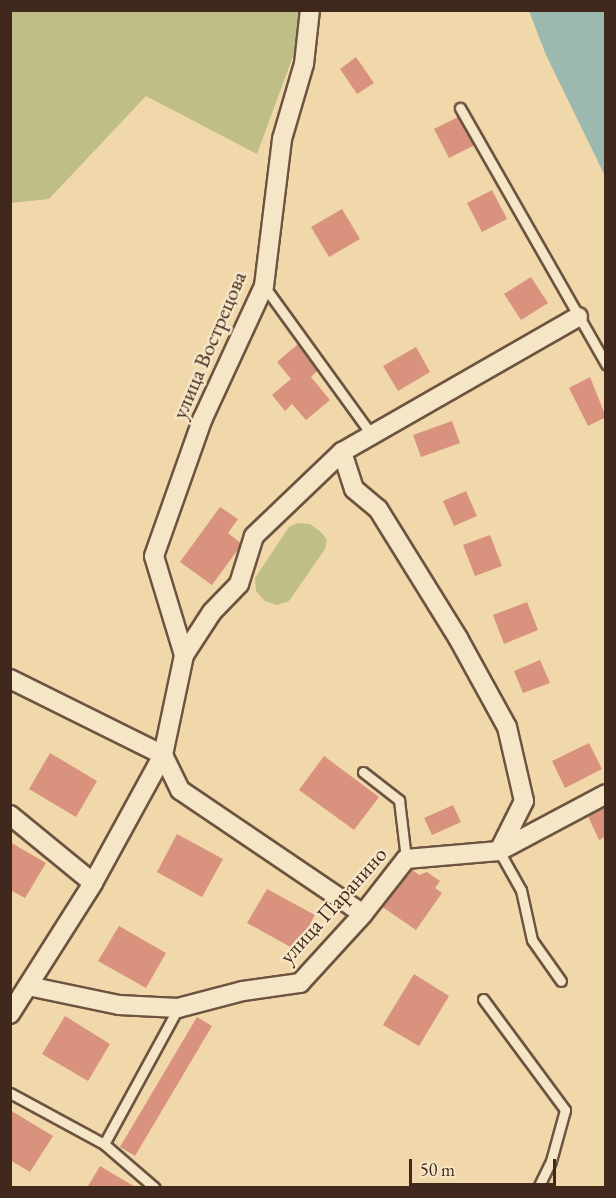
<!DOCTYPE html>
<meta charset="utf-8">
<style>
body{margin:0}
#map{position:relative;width:616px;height:1198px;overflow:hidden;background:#f1d8ab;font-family:"EB Garamond",serif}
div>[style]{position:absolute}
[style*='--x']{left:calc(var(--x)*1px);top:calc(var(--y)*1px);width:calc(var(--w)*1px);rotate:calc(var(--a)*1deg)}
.green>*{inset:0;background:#bebe86}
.water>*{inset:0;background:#9bb9af}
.building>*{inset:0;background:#d8927e}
.roads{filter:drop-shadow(2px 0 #6d5440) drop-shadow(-2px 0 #6d5440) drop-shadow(0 2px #6d5440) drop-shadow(0 -2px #6d5440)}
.service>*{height:9px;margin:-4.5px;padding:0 4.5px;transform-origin:4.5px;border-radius:4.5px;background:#f6e6c8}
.minor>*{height:18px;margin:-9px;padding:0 9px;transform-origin:9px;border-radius:9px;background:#f6e6c8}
span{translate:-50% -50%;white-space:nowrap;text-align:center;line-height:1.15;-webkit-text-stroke:5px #f6e6c8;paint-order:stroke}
.street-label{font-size:22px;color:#41281c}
.frame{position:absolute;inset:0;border:12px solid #41281c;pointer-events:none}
.scale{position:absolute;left:409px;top:1159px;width:147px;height:27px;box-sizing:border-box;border:3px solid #41281c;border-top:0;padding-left:8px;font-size:18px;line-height:21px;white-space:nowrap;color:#41281c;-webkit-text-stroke:4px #f6e6c8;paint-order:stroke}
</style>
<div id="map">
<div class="green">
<div style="clip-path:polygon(11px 11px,300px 11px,299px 40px,257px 154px,146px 96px,49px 199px,11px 203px)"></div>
<div style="clip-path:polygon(298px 523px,310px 524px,322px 533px,327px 540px,325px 549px,289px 601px,277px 605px,265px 601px,256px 591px,255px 578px,289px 527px)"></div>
</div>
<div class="water">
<div style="clip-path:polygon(529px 11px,605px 11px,605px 176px,546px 55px)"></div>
</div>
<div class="building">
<div style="clip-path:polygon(356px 57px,374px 83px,357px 94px,340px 69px)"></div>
<div style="clip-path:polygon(460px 116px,475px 145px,449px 158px,434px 129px)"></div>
<div style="clip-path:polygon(492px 190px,507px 219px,482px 232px,467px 203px)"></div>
<div style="clip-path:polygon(342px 209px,360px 239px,329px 257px,311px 227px)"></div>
<div style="clip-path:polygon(531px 277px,548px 303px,521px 320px,504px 294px)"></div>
<div style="clip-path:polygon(298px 344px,319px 369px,311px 377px,330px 400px,306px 420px,292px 404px,285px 411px,272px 395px,291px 379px,277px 362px)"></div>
<div style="clip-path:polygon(416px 347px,430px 372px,398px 391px,383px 366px)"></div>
<div style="clip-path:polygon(590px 377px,606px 417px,588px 426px,569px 388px)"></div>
<div style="clip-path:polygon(452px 421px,460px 443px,421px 457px,413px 435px)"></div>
<div style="clip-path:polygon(466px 491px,477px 516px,454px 526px,443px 501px)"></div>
<div style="clip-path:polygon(220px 507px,238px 519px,228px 533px,242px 544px,212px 585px,180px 562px)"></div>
<div style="clip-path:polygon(490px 535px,502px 566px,475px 576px,463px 545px)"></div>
<div style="clip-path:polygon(527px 602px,538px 630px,504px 644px,493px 615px)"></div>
<div style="clip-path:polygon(540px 660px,550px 683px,523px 693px,514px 671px)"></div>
<div style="clip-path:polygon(589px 743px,602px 769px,565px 788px,552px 761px)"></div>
<div style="clip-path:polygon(50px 753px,97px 781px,76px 817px,29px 789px)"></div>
<div style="clip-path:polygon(324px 756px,379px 797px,354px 830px,299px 790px)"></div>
<div style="clip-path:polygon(453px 805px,461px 822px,432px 835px,424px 818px)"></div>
<div style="clip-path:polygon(606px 806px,606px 836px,599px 840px,587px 814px)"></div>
<div style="clip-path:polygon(177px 834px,223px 859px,202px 897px,157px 872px)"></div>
<div style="clip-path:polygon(10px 842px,46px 863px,25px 898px,10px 890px)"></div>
<div style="clip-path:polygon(409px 867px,419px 875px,427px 872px,440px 881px,435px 888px,442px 893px,416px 930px,381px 906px)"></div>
<div style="clip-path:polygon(267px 889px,315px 915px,296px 950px,247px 923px)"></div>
<div style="clip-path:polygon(119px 926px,166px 953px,146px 988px,98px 961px)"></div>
<div style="clip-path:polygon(414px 974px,449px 996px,419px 1046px,383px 1025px)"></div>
<div style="clip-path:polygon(65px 1016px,110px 1044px,88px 1081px,42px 1054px)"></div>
<div style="clip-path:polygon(197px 1017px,212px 1026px,135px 1156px,120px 1147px)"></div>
<div style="clip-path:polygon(10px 1110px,53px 1136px,30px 1172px,10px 1160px)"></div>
<div style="clip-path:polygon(100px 1166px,137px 1188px,87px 1188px)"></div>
</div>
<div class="roads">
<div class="service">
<div style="--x:460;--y:108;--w:295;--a:60.3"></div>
<div style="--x:264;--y:286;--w:184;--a:54.1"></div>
<div style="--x:363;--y:772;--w:46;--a:37.9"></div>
<div style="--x:399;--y:800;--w:59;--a:83.2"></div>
<div style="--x:499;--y:851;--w:45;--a:60.6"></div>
<div style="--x:521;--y:890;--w:51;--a:77.6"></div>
<div style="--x:532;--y:940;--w:50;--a:54.7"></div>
<div style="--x:483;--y:999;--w:138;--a:53.5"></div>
<div style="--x:565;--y:1110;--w:53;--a:105.4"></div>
<div style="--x:551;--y:1161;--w:30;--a:116"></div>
<div style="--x:10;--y:1093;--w:107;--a:28.5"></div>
<div style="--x:104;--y:1144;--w:67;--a:40.8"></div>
<div style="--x:104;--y:1144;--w:155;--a:-61.4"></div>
</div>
<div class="minor">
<div style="--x:342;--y:452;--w:39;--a:72"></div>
<div style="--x:354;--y:489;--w:31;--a:40"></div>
<div style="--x:378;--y:509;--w:152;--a:58.2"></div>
<div style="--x:458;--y:638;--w:102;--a:61.2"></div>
<div style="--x:507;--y:727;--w:76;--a:77.1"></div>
<div style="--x:524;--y:801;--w:56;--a:116.6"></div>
<div style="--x:184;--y:655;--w:103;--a:-106.9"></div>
<div style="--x:154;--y:556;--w:146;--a:-70.5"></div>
<div style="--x:203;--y:418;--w:145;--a:-65.2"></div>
<div style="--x:264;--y:286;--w:148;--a:-83"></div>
<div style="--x:282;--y:139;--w:78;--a:-73.7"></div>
<div style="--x:304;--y:64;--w:54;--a:-83.7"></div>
<div style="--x:10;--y:679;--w:171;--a:26.4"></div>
<div style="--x:163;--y:755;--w:39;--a:64"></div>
<div style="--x:180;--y:790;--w:221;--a:34.1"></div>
<div style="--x:10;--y:815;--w:107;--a:39.3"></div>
<div style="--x:28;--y:986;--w:93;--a:11.8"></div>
<div style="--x:119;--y:1005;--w:59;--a:2.9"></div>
<div style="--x:178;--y:1008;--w:67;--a:-14.7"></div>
<div style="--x:243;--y:991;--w:58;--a:-8"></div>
<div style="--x:300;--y:983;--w:93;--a:-47.6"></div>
<div style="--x:363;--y:914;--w:70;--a:-52"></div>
<div style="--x:406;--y:859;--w:93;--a:-4.9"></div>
<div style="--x:499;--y:851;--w:121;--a:-28"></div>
<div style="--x:10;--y:1014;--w:155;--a:-57.6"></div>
<div style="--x:93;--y:883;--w:146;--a:-61.3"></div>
<div style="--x:163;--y:755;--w:102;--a:-78.1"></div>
<div style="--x:184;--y:655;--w:51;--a:-56.9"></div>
<div style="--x:212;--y:612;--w:39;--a:-46"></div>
<div style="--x:239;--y:584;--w:50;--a:-72.6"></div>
<div style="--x:254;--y:536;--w:122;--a:-43.7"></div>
<div style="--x:342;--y:452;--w:272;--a:-29.8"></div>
</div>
</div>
<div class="street-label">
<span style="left:209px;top:345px;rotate:-67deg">улица Вострецова</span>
<span style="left:333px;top:905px;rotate:-48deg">улица Паранино</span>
</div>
<div class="frame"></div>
<div class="scale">50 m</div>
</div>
